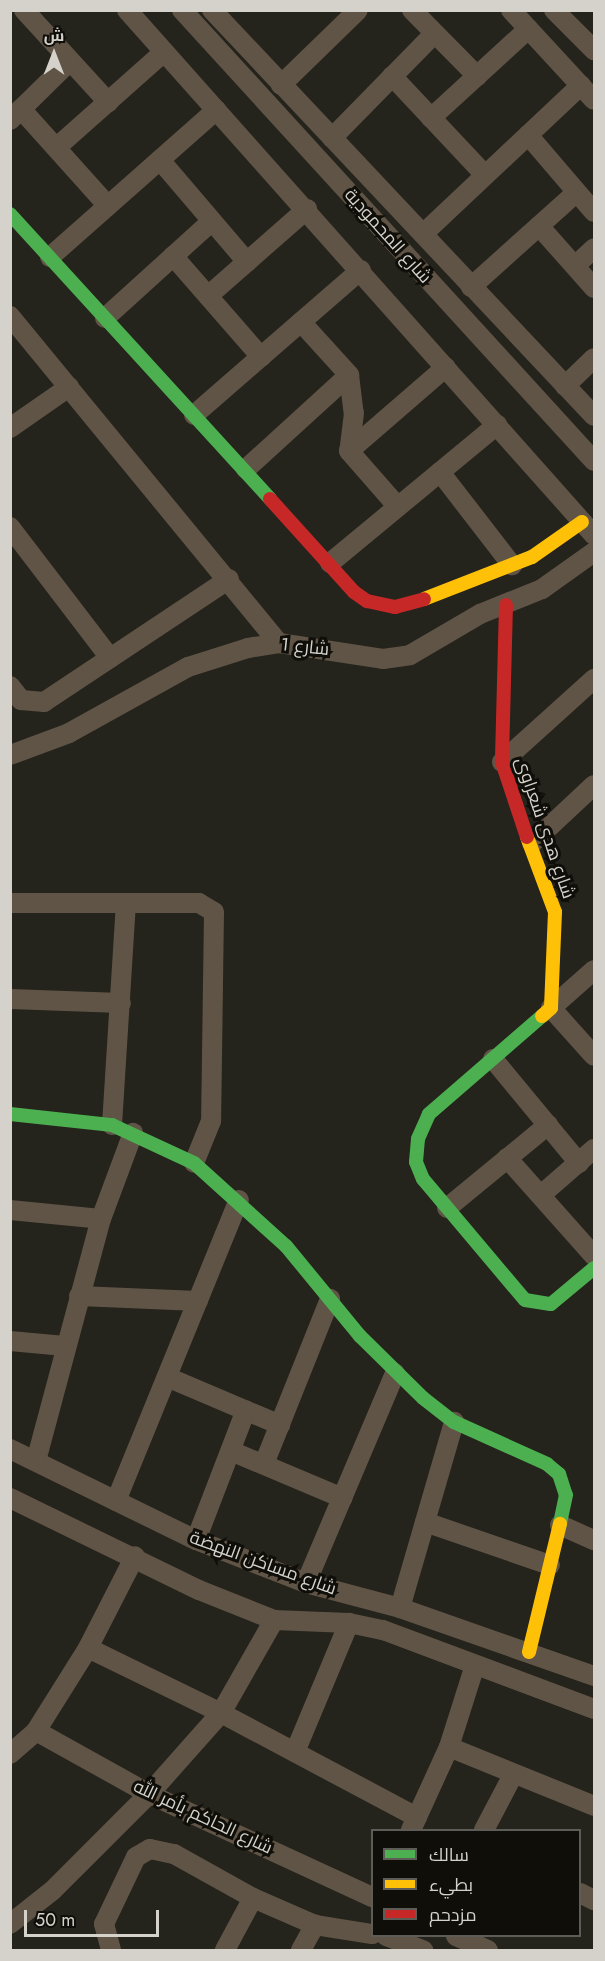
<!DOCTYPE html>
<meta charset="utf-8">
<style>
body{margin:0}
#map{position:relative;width:605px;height:1961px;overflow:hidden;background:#24231c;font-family:Jost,Cairo,sans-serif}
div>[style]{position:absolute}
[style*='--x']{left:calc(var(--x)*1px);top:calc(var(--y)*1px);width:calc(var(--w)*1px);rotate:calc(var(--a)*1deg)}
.street>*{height:20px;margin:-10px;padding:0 10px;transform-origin:10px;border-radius:10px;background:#605446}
.fast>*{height:14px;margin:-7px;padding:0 7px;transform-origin:7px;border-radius:7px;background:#4caf50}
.slow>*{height:14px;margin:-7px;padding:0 7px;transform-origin:7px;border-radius:7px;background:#ffc107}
.jam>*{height:14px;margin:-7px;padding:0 7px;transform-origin:7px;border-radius:7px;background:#c62828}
span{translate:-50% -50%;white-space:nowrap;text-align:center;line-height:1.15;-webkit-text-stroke:6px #0f0e09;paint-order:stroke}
.street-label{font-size:18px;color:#d4d2cb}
.frame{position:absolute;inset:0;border:12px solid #d4d2cb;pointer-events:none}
.legend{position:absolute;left:371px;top:1829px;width:210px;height:108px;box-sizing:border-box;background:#0f0e09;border:2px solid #5e5c57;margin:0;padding:8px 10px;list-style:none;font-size:18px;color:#d4d2cb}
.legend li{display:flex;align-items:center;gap:12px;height:30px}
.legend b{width:30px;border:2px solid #5e5c57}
.north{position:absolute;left:24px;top:24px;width:60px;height:60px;-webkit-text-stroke:4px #0f0e09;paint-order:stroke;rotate:0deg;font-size:16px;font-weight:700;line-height:24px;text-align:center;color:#d4d2cb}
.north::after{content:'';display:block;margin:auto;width:21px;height:27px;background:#d4d2cb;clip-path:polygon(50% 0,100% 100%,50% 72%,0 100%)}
.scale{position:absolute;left:24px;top:1910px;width:135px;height:27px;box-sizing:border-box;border:3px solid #d4d2cb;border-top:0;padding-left:8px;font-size:18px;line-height:21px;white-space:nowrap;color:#d4d2cb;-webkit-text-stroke:4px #0f0e09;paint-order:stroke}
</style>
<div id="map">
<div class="street">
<div style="--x:24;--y:10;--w:125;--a:47.6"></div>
<div style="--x:127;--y:10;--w:703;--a:48.35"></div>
<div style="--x:182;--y:10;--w:611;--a:47.59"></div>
<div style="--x:212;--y:10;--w:557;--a:46.74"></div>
<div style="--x:412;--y:10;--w:93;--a:45.4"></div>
<div style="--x:511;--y:10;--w:122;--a:47.3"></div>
<div style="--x:554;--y:10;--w:57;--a:45"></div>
<div style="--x:392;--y:76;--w:136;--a:46.8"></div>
<div style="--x:281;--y:85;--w:107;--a:-44.2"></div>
<div style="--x:21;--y:109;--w:130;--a:48.1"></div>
<div style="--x:431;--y:118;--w:132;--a:-42.5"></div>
<div style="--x:10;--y:120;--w:84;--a:-44.5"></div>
<div style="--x:528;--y:135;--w:101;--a:49.4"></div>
<div style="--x:332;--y:138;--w:146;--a:-45.6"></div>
<div style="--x:57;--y:147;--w:143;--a:-41.6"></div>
<div style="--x:160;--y:160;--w:134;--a:49.5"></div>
<div style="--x:539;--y:226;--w:83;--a:48.4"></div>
<div style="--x:423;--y:234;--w:217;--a:-43.3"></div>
<div style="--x:173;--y:256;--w:134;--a:48.9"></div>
<div style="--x:50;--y:257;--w:222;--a:-41.5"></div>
<div style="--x:575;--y:266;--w:26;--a:-43"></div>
<div style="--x:471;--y:287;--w:142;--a:-41.9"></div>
<div style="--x:208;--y:296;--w:132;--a:-41.3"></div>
<div style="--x:10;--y:316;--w:423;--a:50.6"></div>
<div style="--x:105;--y:318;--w:144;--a:-42.2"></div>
<div style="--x:301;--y:322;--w:72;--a:47.8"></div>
<div style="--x:349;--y:375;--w:38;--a:83"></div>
<div style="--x:354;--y:413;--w:38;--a:97"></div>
<div style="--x:349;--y:451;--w:74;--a:48.8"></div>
<div style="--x:565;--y:386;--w:40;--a:-44"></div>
<div style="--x:194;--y:415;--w:221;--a:-41"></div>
<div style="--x:10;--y:428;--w:72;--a:-34.8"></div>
<div style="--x:349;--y:451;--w:128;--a:-40.9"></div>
<div style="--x:246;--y:469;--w:139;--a:-42.4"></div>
<div style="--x:440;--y:472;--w:118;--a:52.3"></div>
<div style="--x:10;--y:527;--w:165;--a:52.6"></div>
<div style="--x:330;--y:563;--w:217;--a:-39.6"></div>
<div style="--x:10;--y:686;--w:18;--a:52"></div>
<div style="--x:21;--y:700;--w:23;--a:5"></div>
<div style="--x:44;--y:702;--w:222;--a:-33.6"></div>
<div style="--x:10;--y:755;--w:63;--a:-20.4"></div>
<div style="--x:69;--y:733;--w:136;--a:-29"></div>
<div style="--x:188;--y:667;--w:63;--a:-17.6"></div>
<div style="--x:248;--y:648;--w:31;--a:-9"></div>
<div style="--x:279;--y:643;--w:105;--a:8.7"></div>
<div style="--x:383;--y:659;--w:27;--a:-8"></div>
<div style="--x:410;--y:655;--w:81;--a:-30.4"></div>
<div style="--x:480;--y:614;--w:67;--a:-22"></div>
<div style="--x:542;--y:589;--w:64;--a:-35.4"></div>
<div style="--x:502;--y:762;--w:124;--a:-42.1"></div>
<div style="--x:532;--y:843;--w:85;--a:-43.1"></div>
<div style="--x:10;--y:903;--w:189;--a:0"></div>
<div style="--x:199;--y:903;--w:17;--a:31"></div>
<div style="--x:214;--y:912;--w:209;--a:90.8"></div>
<div style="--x:211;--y:1121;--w:45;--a:112"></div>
<div style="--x:594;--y:970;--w:57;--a:138.5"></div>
<div style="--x:551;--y:1008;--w:64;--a:48.1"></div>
<div style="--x:10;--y:999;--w:111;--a:2.1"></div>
<div style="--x:493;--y:1059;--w:135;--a:50.4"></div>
<div style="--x:112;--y:1125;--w:222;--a:-86.4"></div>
<div style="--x:507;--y:1158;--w:131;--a:48.4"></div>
<div style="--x:541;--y:1195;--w:70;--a:-41"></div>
<div style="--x:447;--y:1208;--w:131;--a:-39.4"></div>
<div style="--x:10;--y:1210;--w:91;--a:5.6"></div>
<div style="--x:79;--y:1296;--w:119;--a:2.4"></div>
<div style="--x:10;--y:1341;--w:55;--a:5.2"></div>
<div style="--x:167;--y:1377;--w:123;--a:23"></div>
<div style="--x:10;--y:1449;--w:207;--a:26.1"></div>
<div style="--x:196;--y:1540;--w:118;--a:21.4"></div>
<div style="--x:306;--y:1583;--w:97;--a:14.9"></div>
<div style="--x:400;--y:1608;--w:206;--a:19.3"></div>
<div style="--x:231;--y:1451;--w:121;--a:22.9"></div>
<div style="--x:36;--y:1461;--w:251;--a:-75"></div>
<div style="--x:101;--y:1219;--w:92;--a:-69.6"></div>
<div style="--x:264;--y:1464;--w:178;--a:-68.2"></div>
<div style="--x:10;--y:1498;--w:210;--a:26"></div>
<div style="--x:199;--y:1590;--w:81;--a:21.8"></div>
<div style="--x:274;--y:1620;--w:75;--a:2.3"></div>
<div style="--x:349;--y:1623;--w:35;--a:12"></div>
<div style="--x:383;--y:1630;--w:225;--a:20.5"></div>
<div style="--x:116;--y:1501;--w:325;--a:-67.8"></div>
<div style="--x:425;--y:1522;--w:132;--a:19"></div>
<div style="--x:560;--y:1525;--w:37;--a:24"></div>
<div style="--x:196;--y:1540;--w:139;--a:-69"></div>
<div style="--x:306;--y:1583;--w:228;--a:-67"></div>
<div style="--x:400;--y:1608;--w:194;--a:-73.8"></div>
<div style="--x:88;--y:1648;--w:148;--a:26"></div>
<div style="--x:221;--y:1713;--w:222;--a:28"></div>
<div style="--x:36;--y:1731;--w:129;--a:29.1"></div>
<div style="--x:149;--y:1794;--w:246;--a:24.8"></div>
<div style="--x:449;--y:1747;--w:86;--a:-72.4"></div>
<div style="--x:295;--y:1752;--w:140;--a:-67.3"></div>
<div style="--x:10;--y:1754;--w:35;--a:-41"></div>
<div style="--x:36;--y:1731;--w:98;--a:-57.9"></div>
<div style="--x:88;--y:1648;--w:103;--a:-62.9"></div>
<div style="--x:411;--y:1830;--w:91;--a:-65.4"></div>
<div style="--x:449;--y:1747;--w:157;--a:22.1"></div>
<div style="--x:484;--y:1830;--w:62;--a:-62.2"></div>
<div style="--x:580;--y:1893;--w:16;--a:27"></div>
<div style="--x:10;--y:1924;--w:53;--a:-38.2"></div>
<div style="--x:52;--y:1891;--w:137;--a:-45"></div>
<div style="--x:149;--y:1794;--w:108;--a:-48.4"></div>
<div style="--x:221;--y:1713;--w:107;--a:-60.3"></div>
<div style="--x:386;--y:1936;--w:40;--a:21"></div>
<div style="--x:456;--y:1936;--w:35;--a:24"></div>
<div style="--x:111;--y:1950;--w:27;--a:-105"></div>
<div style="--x:104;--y:1924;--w:74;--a:-64.5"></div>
<div style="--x:136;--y:1857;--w:16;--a:-30"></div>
<div style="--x:150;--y:1849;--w:25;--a:12"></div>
<div style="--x:174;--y:1854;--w:90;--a:29.1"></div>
<div style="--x:253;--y:1898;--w:68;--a:23.5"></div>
<div style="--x:315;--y:1925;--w:58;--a:9"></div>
<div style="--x:225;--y:1950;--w:59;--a:-61.7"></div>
<div style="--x:301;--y:1950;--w:29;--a:-61"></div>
</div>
<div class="fast">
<div style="--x:10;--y:214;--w:386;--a:47.6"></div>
<div style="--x:542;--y:1016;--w:150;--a:139.1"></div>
<div style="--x:429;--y:1114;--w:27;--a:114"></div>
<div style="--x:418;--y:1139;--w:23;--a:95"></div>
<div style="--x:416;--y:1162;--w:18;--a:68"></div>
<div style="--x:423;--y:1179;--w:158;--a:49.9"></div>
<div style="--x:525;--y:1300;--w:26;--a:9"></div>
<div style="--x:551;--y:1304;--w:56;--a:-39.9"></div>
<div style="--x:10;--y:1114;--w:103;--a:6.2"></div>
<div style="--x:112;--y:1125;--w:90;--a:24.9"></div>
<div style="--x:194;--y:1163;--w:124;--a:42.1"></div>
<div style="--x:286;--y:1246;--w:117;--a:50.6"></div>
<div style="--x:360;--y:1336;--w:88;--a:44.5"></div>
<div style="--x:423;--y:1398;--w:39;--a:38"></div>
<div style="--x:454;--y:1422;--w:102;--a:24.3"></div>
<div style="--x:547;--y:1464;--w:16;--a:40"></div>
<div style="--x:559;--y:1474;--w:22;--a:72"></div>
<div style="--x:566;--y:1495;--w:30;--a:102"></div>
</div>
<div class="slow">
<div style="--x:424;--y:599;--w:116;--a:-21.3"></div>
<div style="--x:532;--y:557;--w:61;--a:-35"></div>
<div style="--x:527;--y:837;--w:80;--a:69.5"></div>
<div style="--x:555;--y:912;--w:96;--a:92.4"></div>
<div style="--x:551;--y:1008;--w:12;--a:138"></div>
<div style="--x:529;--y:1652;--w:132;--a:-76.4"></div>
</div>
<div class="jam">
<div style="--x:270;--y:499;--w:125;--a:47.9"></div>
<div style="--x:354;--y:592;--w:16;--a:35"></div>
<div style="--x:367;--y:601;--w:29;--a:12"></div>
<div style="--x:395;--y:607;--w:30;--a:-15"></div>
<div style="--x:506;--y:605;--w:157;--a:91.5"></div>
<div style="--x:502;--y:762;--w:79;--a:71.6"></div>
</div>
<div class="street-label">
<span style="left:388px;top:236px;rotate:48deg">شارع المحمودية</span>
<span style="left:305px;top:647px;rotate:6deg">شارع 1</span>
<span style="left:545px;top:828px;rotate:71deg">شارع هدى شعراوى</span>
<span style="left:263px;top:1563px;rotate:20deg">شارع مساكن النهضة</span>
<span style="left:203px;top:1817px;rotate:25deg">شارع الحاكم بأمر الله</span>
</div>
<div class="frame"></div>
<ul class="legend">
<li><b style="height:8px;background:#4caf50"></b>سالك</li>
<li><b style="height:8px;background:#ffc107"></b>بطيء</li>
<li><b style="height:8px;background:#c62828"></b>مزدحم</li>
</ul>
<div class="north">ش</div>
<div class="scale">50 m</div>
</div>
